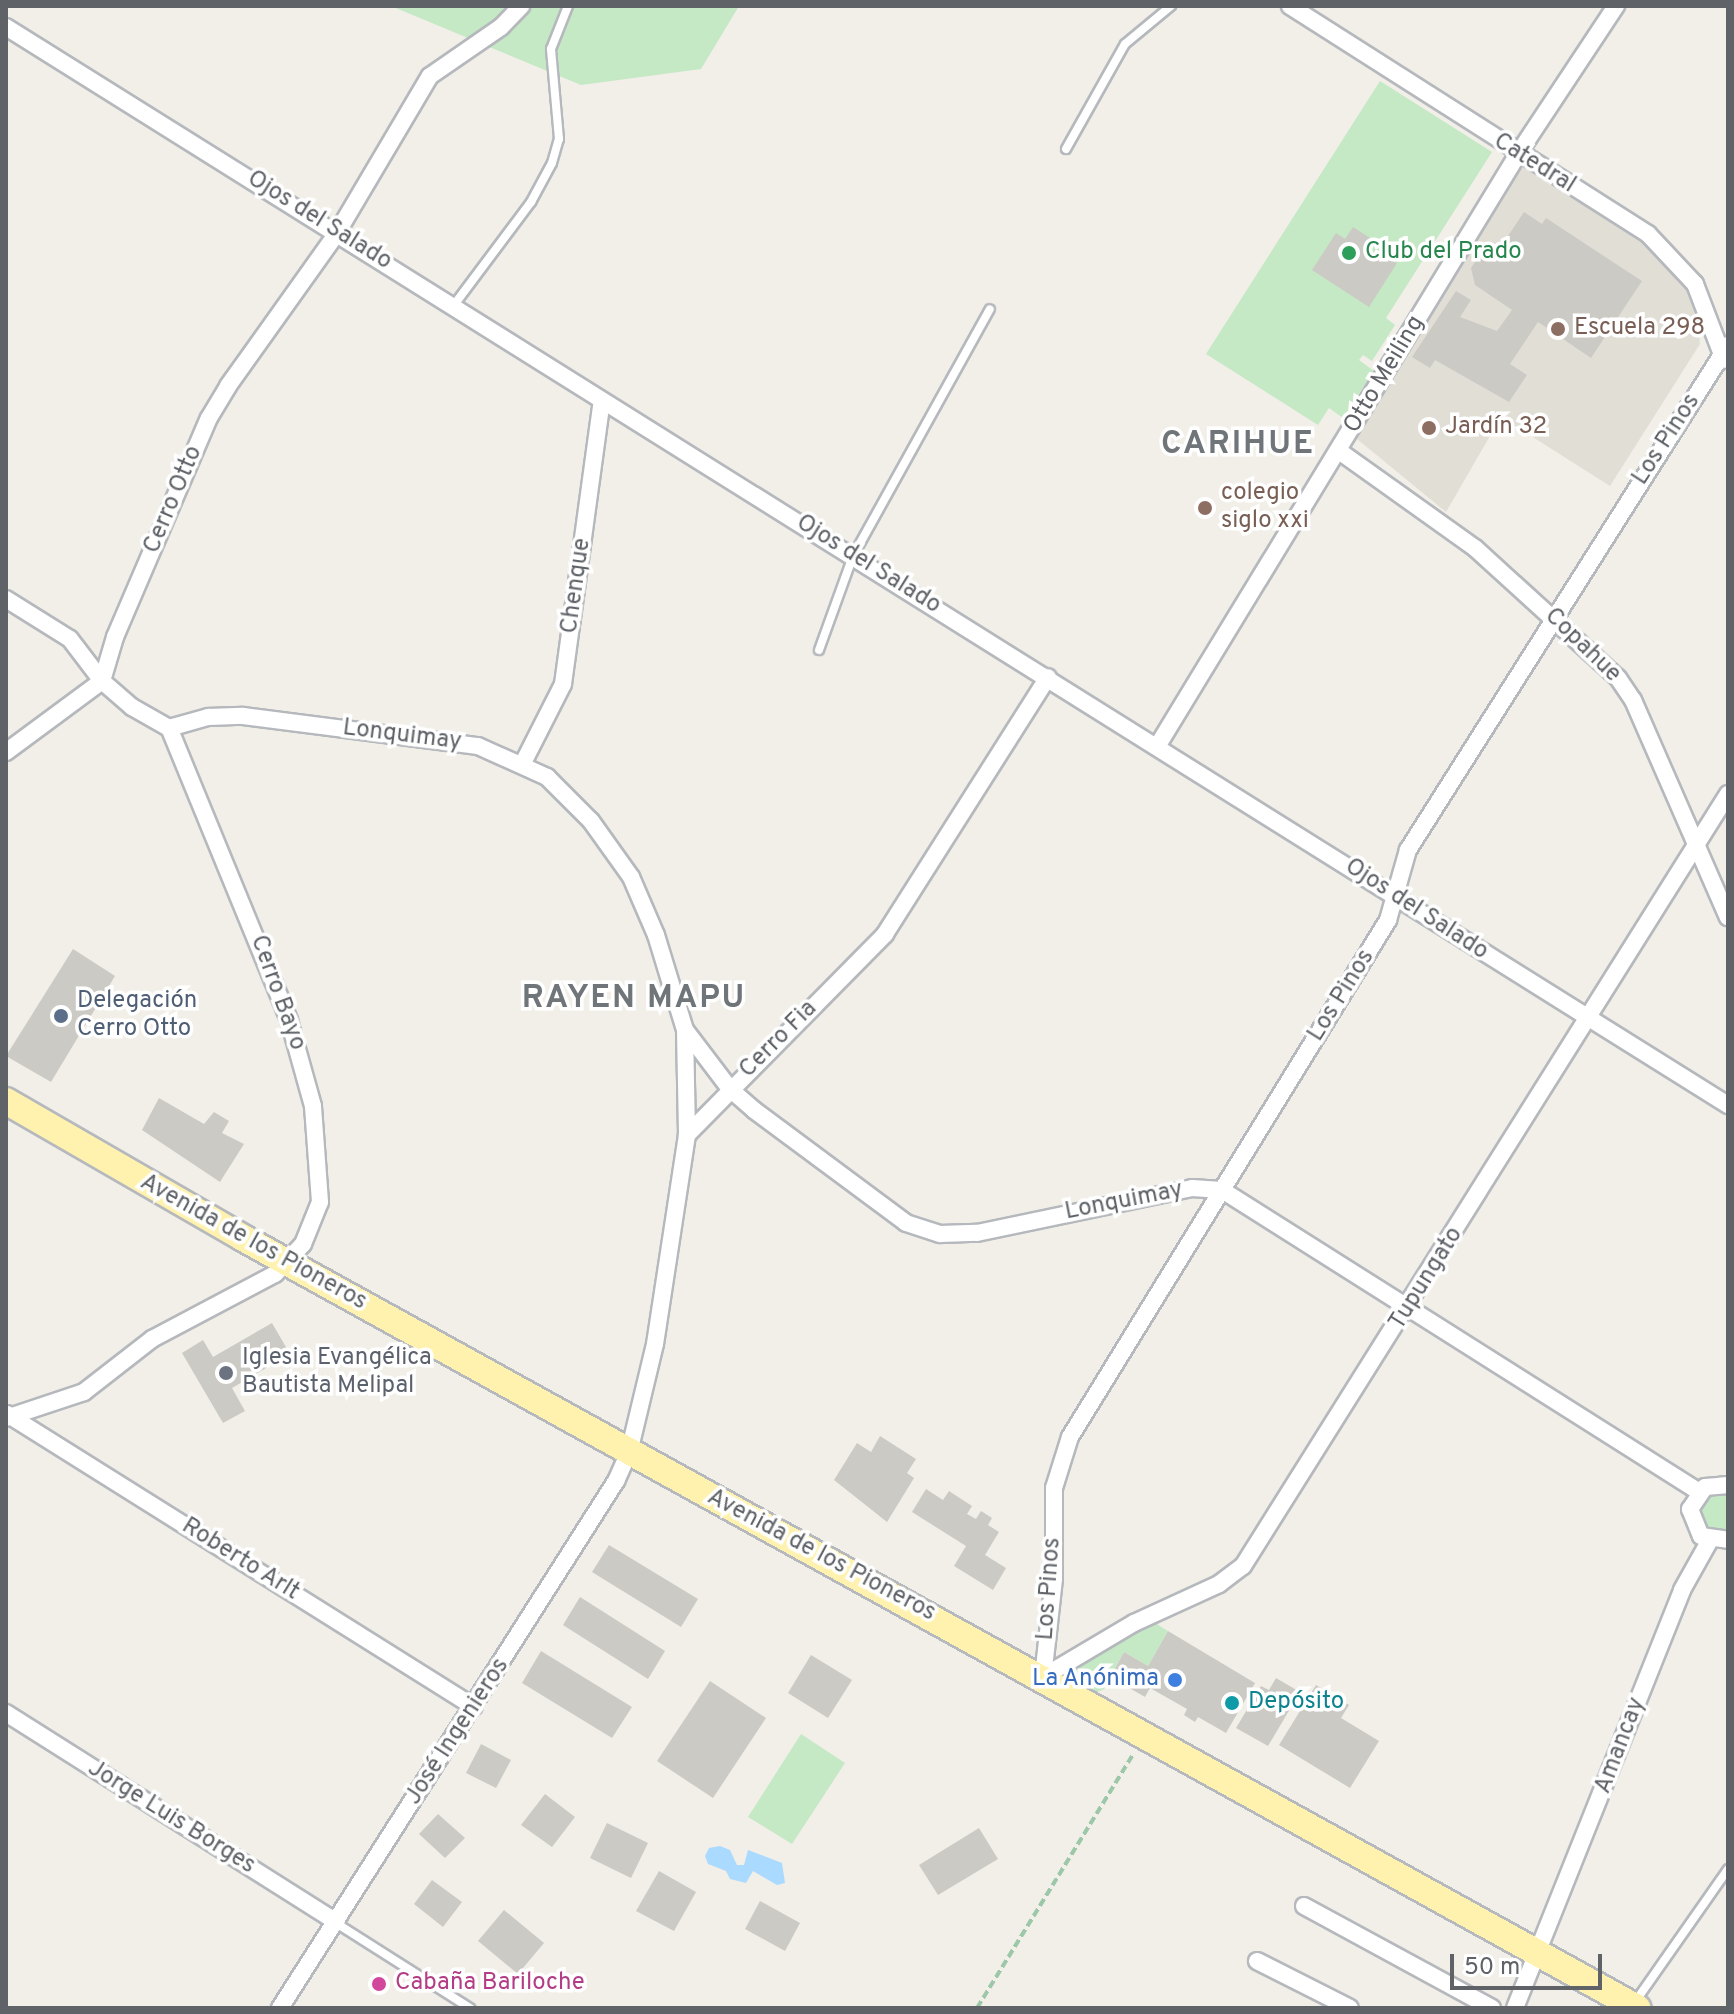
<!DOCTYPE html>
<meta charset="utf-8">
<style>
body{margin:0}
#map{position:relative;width:1734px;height:2014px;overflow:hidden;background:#f1efe8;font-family:Overpass,sans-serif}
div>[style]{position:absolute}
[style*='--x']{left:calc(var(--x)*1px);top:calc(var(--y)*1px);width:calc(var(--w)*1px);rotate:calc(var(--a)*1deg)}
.education>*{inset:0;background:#e1ded6}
.green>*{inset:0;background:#c5e8c5}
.water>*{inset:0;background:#aadaff}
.building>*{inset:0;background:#cccac5}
.path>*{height:4px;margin-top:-2px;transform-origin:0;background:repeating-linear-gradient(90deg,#9cc7a9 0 8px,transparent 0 12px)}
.roads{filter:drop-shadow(2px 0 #b5b8bc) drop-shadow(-2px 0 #b5b8bc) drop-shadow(0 2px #b5b8bc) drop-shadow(0 -2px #b5b8bc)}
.lane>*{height:8px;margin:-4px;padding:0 4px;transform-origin:4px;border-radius:4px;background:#fff}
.street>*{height:16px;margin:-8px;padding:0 8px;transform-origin:8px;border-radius:8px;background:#fff}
.primary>*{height:26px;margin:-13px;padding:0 13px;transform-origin:13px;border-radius:13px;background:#fff2af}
.dots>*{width:22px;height:22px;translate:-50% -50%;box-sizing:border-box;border:4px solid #fff;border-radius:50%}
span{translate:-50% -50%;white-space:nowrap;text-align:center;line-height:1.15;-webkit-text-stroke:7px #fff;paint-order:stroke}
.street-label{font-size:24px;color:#5f6368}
.leisure-label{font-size:24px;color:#27864d}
.left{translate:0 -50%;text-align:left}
.education-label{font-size:24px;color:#785e54}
.service-label{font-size:24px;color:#4e5e75}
.worship-label{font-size:24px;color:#5b616d}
.shop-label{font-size:24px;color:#366cbe}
.right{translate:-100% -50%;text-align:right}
.culture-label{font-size:24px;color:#0d838f}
.hotel-label{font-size:24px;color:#b23c85}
.district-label{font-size:32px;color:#70757a;font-weight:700;letter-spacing:2px}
.frame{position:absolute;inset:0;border:8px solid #5f6368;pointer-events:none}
.scale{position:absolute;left:1450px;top:1954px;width:152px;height:36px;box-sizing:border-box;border:4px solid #5f6368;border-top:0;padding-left:10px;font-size:24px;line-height:28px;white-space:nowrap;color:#5f6368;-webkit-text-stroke:6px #fff;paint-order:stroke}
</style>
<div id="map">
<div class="education">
<div style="clip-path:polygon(1519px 161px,1656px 246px,1686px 289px,1697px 314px,1700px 344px,1610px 486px,1501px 417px,1446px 512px,1357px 439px,1400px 357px)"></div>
</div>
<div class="green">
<div style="clip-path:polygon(391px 6px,739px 6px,701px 69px,581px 85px)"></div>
<div style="clip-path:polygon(1380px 81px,1492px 152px,1386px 318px,1395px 325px,1372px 361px,1363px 355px,1359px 360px,1374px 371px,1343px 418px,1329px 408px,1318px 425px,1206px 354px)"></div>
<div style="clip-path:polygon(1711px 1493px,1728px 1494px,1726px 1530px,1711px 1530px,1698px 1512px)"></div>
<div style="clip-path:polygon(1155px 1623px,1168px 1631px,1148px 1666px,1124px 1652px,1110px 1676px,1120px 1682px,1093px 1694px,1072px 1681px,1074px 1668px)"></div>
<div style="clip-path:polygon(801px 1734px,845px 1763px,792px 1844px,748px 1817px)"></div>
</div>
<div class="water">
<div style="clip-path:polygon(720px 1846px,730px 1850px,737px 1865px,744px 1865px,748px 1850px,782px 1863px,785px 1883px,777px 1885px,753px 1871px,746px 1883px,730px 1879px,726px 1871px,708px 1864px,705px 1856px,709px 1848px)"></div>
</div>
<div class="building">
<div style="clip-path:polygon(1524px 212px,1542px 224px,1546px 218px,1642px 281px,1591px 358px,1538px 322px,1510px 364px,1527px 375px,1509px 402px,1435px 360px,1430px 368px,1412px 357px,1456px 291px,1471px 300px,1460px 317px,1497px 331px,1512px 310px,1475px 285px,1471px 268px,1479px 256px,1494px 257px)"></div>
<div style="clip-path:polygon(1353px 227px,1373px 240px,1366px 251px,1397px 263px,1369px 307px,1312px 270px,1336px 233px,1345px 239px)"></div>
<div style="clip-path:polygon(73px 949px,115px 976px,51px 1082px,6px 1056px)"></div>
<div style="clip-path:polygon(159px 1098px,204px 1124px,214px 1112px,229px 1121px,222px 1133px,244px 1144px,220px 1182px,142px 1130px)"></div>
<div style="clip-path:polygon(272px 1323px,290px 1354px,232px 1388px,245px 1411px,223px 1423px,182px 1353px,203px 1340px,213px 1357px)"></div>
<div style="clip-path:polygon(880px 1436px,916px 1459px,907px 1473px,914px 1478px,887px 1522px,834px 1480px,857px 1443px,871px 1452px)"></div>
<div style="clip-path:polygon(926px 1489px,943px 1500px,949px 1491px,972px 1506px,967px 1514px,976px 1519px,981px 1511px,992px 1518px,988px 1525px,999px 1532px,985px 1555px,1006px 1568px,993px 1590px,954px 1566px,966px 1546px,912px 1512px)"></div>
<div style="clip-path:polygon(609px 1545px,698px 1599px,681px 1627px,592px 1572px)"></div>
<div style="clip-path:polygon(580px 1597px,665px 1651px,648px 1679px,563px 1625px)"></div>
<div style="clip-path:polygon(1168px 1631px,1255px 1683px,1226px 1733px,1198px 1717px,1195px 1722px,1184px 1715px,1187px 1709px,1150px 1688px,1145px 1697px,1110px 1677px,1124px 1652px,1148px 1666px)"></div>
<div style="clip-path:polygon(541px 1651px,632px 1707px,612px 1738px,522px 1683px)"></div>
<div style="clip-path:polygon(811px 1655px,852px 1680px,828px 1718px,788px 1693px)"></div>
<div style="clip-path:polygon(1276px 1678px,1300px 1692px,1268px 1746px,1236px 1728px,1261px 1686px,1269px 1690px)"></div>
<div style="clip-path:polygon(710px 1681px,766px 1718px,713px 1798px,657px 1761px)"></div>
<div style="clip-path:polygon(1316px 1685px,1349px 1705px,1341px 1718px,1379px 1741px,1350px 1788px,1279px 1745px)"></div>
<div style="clip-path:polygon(481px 1744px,511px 1760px,496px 1788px,466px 1773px)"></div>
<div style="clip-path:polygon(545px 1794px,575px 1817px,552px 1847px,521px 1825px)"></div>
<div style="clip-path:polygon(438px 1814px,465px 1838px,445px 1858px,419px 1834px)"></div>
<div style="clip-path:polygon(607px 1823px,648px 1843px,631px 1878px,590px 1858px)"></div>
<div style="clip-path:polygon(979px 1828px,998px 1859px,938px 1895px,919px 1865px)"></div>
<div style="clip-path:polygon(659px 1871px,696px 1892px,674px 1931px,636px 1911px)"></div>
<div style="clip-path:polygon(432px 1880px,462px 1902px,443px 1927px,414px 1904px)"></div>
<div style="clip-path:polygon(760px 1901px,800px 1923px,785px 1951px,745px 1929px)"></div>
<div style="clip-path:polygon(504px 1910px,544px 1943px,518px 1974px,478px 1941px)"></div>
</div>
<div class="path">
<div style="--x:977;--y:2008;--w:298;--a:-58.4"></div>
</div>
<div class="roads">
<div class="lane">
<div style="--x:1066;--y:149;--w:120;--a:-60.7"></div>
<div style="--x:1125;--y:44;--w:60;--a:-39.6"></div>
<div style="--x:454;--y:305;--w:129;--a:-53.2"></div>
<div style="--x:531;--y:202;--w:44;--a:-61.7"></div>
<div style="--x:552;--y:163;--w:25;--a:-74"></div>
<div style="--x:559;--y:139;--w:90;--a:-95.1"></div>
<div style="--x:551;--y:49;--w:46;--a:-68.4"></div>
<div style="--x:819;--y:650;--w:100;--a:-70.1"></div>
<div style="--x:853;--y:556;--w:282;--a:-61"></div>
<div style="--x:336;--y:1923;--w:159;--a:32.4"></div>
<div style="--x:1635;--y:2002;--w:162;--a:-55"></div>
</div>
<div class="street">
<div style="--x:1290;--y:6;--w:424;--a:32.5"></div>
<div style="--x:1648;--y:234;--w:69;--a:46.8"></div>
<div style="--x:1695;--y:284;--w:81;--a:69.1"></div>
<div style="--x:6;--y:27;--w:2032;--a:32.05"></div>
<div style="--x:1339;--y:451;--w:167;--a:35.5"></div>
<div style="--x:1475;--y:548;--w:193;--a:42.3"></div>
<div style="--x:1618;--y:678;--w:27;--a:56"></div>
<div style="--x:1633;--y:700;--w:237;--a:66.4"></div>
<div style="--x:6;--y:599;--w:75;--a:32"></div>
<div style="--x:70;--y:639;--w:53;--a:52.7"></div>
<div style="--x:102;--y:681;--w:40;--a:41"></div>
<div style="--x:132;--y:707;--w:43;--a:29.6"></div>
<div style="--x:169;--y:728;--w:41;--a:-15.8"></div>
<div style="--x:208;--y:717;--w:35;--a:-2"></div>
<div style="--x:243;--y:716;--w:237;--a:7.3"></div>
<div style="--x:478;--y:746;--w:76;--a:24.2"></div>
<div style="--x:547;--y:777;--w:62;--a:45"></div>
<div style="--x:591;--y:821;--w:69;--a:54.5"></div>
<div style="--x:631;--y:877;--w:63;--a:66.7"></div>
<div style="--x:656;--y:935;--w:99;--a:73"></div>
<div style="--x:685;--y:1030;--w:105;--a:88.9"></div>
<div style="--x:687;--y:1135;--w:211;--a:98.7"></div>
<div style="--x:655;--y:1344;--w:111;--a:103.5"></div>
<div style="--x:629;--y:1452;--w:32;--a:114"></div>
<div style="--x:616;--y:1481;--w:625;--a:122.52"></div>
<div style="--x:1158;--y:745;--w:692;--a:-58.65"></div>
<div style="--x:1518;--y:154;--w:178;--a:-56.5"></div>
<div style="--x:6;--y:752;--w:119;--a:-36.5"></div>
<div style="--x:102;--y:681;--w:46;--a:-73.5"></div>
<div style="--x:115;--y:637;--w:238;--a:-66.8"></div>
<div style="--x:209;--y:418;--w:37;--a:-59"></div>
<div style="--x:228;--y:386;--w:188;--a:-54.5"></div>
<div style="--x:337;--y:233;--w:182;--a:-59.4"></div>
<div style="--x:430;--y:76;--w:86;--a:-34.6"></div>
<div style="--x:501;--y:27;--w:29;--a:-46"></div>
<div style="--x:523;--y:763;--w:89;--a:-63.1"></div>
<div style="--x:563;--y:684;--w:286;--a:-82.2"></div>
<div style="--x:686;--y:1031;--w:73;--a:52.8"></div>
<div style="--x:730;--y:1089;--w:32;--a:41"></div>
<div style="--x:754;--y:1110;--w:189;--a:36.6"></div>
<div style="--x:906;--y:1223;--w:36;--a:18"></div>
<div style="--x:940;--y:1234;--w:37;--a:-2"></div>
<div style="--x:977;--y:1233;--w:220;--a:-11.8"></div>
<div style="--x:1192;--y:1188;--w:30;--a:4"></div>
<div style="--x:1222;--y:1190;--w:563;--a:32.31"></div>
<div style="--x:687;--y:1135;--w:282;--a:-45.4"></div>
<div style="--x:885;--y:934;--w:304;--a:-57.6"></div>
<div style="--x:7;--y:1414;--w:551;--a:32.1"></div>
<div style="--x:6;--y:1418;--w:82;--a:-18.4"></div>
<div style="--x:84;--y:1392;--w:86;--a:-37.9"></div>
<div style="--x:152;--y:1339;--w:139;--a:-27.9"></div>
<div style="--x:275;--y:1274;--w:41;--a:-47"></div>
<div style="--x:303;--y:1244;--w:45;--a:-68"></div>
<div style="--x:320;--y:1202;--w:96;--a:-94.2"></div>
<div style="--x:313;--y:1106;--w:89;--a:-105.6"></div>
<div style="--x:289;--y:1020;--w:316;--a:-112.3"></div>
<div style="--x:1728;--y:1485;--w:23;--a:175"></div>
<div style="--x:1705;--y:1487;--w:27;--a:124"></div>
<div style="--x:1690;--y:1509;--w:29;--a:68"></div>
<div style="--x:1701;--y:1536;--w:27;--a:8"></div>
<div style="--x:1043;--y:1677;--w:99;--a:-83.6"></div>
<div style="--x:1054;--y:1579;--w:91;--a:-90"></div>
<div style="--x:1054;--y:1488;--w:53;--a:-72.6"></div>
<div style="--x:1070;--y:1437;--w:607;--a:-58.4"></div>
<div style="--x:1388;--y:920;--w:73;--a:-74.1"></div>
<div style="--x:1408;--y:850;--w:598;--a:-57.64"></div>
<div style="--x:1043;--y:1677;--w:106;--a:-30.7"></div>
<div style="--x:1134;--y:1623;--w:94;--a:-24.6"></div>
<div style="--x:1219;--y:1584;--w:30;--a:-37"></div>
<div style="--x:1243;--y:1566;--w:912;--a:-57.86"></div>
<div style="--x:6;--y:1713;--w:391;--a:32.3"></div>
<div style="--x:1304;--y:1906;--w:214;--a:28.5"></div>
<div style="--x:1257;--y:1961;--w:104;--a:26.8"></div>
<div style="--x:1515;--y:2008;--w:450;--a:-68.2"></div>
<div style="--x:1682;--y:1590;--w:57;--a:-60.8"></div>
</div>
<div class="primary">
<div style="--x:6;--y:1101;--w:274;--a:30"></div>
<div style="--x:243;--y:1238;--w:1593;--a:28.91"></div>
</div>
</div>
<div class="dots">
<div style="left:1349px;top:253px;background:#2e9e5b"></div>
<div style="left:1558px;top:329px;background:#8d6e63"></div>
<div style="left:1429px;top:428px;background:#8d6e63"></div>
<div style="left:1205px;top:508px;background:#8d6e63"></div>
<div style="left:61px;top:1016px;background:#5c6f8a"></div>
<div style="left:226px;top:1373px;background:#6b7280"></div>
<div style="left:1175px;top:1680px;background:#3f7fe0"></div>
<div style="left:1232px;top:1703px;background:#0f9aa8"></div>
<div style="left:379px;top:1984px;background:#d1479c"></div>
</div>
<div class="street-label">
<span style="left:1534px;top:164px;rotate:32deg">Catedral</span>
<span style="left:319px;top:221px;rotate:32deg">Ojos del Salado</span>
<span style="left:1385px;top:375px;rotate:-59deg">Otto Meiling</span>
<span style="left:1667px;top:440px;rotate:-57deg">Los Pinos</span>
<span style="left:174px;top:500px;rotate:-67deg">Cerro Otto</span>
<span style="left:868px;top:565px;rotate:32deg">Ojos del Salado</span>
<span style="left:577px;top:586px;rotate:-82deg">Chenque</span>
<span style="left:1582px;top:646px;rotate:44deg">Copahue</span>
<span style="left:402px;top:736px;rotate:7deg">Lonquimay</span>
<span style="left:1416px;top:910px;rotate:33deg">Ojos del Salado</span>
<span style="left:277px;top:993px;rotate:70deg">Cerro Bayo</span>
<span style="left:1342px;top:996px;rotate:-58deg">Los Pinos</span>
<span style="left:779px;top:1040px;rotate:-45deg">Cerro Fia</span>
<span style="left:1124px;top:1202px;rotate:-11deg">Lonquimay</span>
<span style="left:253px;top:1243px;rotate:29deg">Avenida de los Pioneros</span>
<span style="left:1427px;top:1279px;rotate:-58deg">Tupungato</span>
<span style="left:821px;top:1556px;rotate:28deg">Avenida de los Pioneros</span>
<span style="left:240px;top:1560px;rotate:32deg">Roberto Arlt</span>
<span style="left:1050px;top:1589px;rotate:-86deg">Los Pinos</span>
<span style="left:458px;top:1732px;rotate:-57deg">José Ingenieros</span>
<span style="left:1621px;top:1746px;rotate:-69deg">Amancay</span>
<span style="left:171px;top:1818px;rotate:32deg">Jorge Luis Borges</span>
</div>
<div class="leisure-label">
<span class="left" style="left:1365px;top:253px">Club del Prado</span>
</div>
<div class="education-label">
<span class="left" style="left:1574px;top:329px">Escuela 298</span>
<span class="left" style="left:1445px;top:428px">Jardín 32</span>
<span class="left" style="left:1221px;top:508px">colegio<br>siglo xxi</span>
</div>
<div class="service-label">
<span class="left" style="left:77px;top:1016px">Delegación<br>Cerro Otto</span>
</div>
<div class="worship-label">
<span class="left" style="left:242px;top:1373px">Iglesia Evangélica<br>Bautista Melipal</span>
</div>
<div class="shop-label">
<span class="right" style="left:1159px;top:1680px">La Anónima</span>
</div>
<div class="culture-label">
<span class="left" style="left:1248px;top:1703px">Depósito</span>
</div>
<div class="hotel-label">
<span class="left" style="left:395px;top:1984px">Cabaña Bariloche</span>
</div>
<div class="district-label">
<span style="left:1238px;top:445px">CARIHUE</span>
<span style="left:634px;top:999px">RAYEN MAPU</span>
</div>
<div class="frame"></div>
<div class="scale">50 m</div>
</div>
